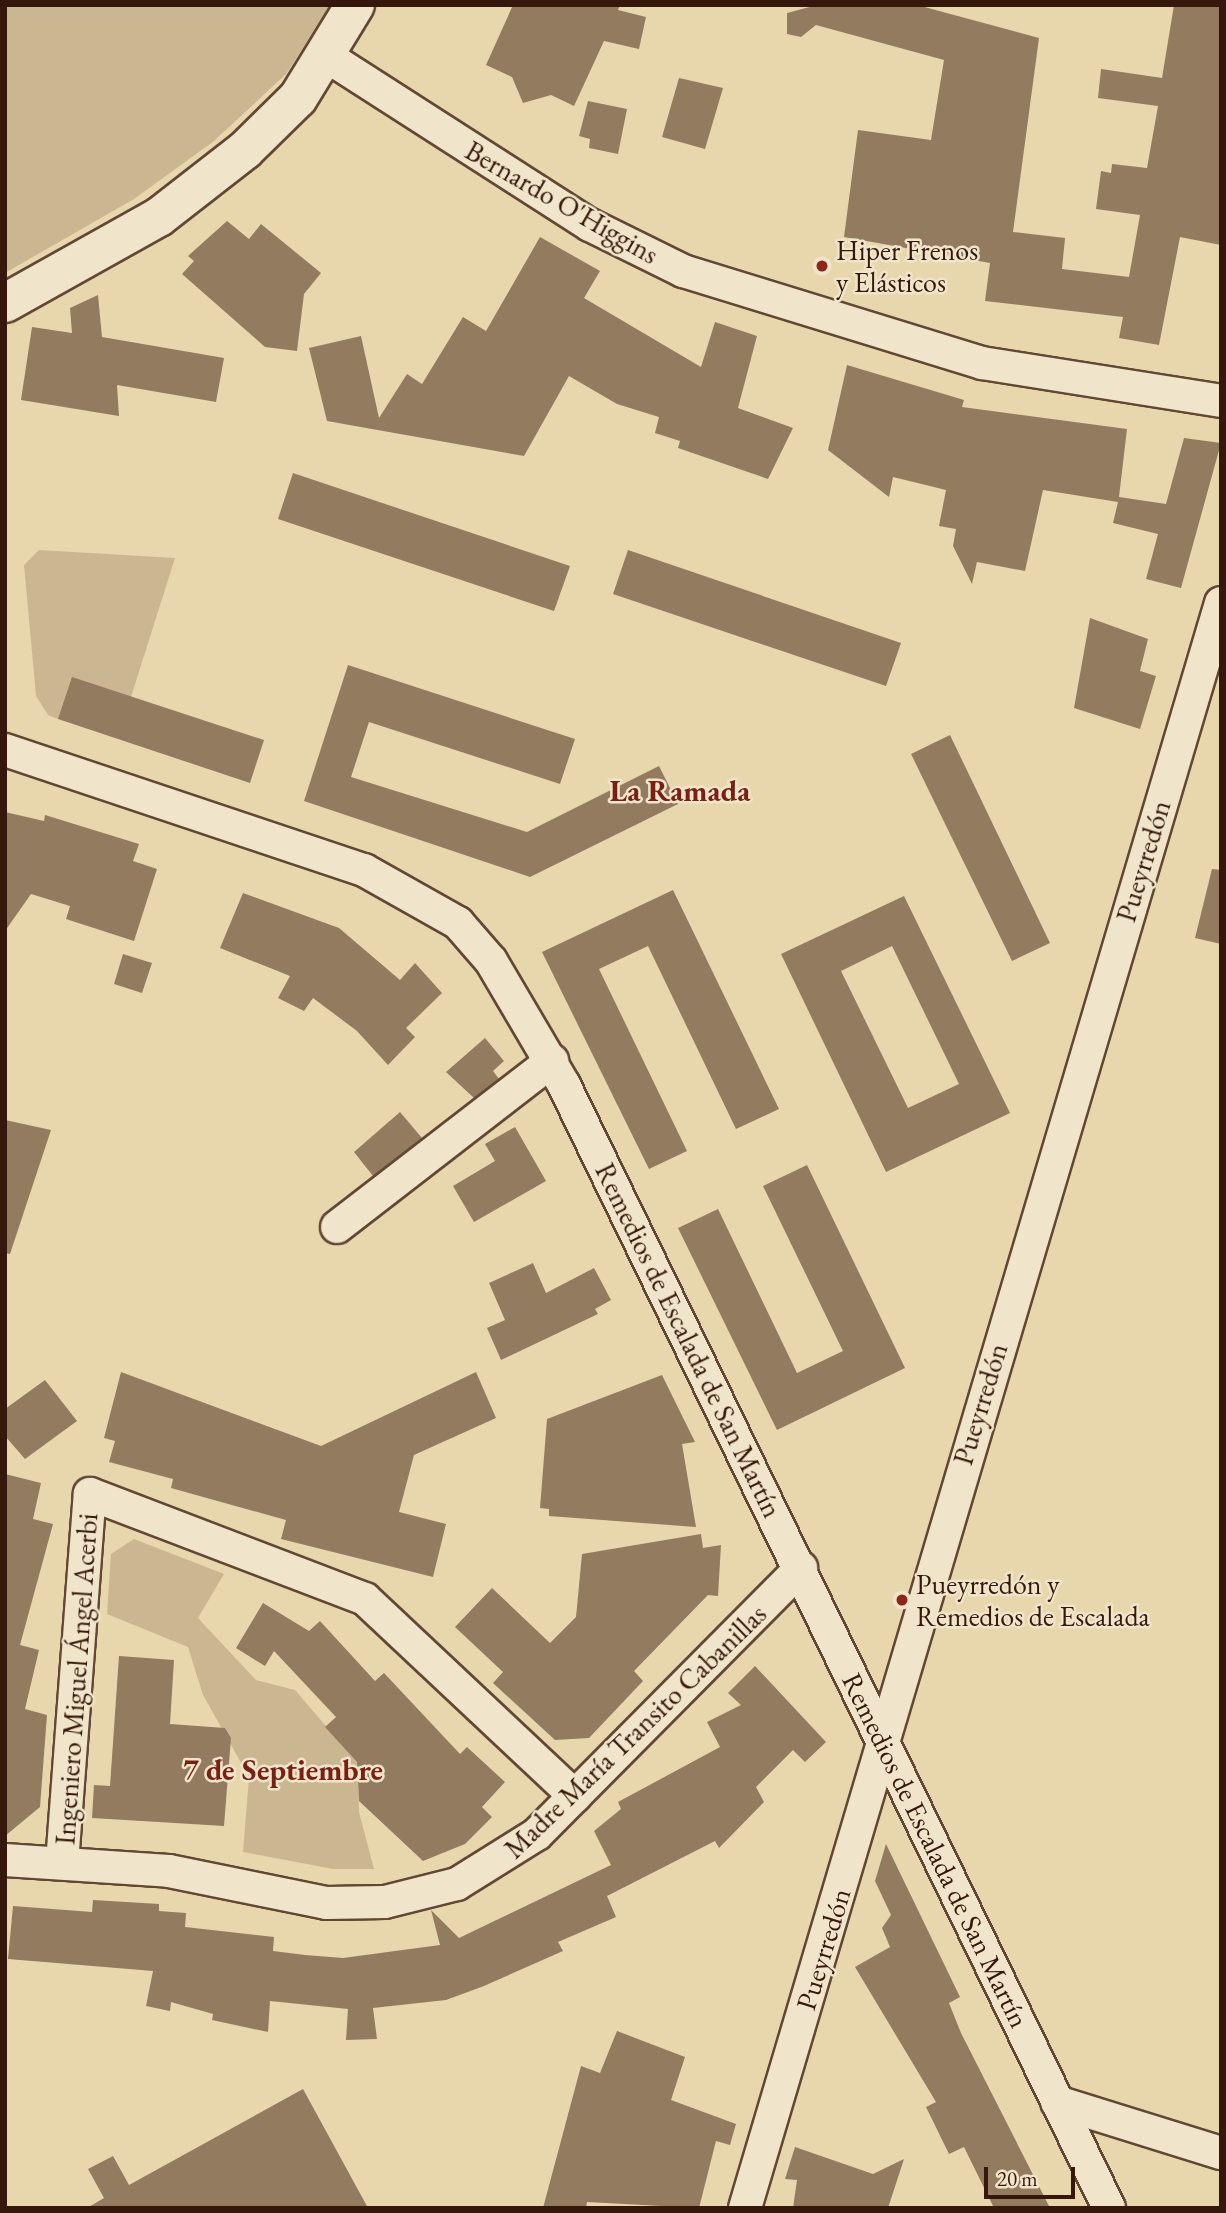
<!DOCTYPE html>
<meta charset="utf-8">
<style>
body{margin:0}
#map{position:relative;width:1226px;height:2213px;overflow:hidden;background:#e8d7ad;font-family:"EB Garamond",serif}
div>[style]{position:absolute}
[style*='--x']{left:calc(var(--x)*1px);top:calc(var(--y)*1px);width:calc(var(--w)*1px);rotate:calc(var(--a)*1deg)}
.green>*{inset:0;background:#cab791}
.building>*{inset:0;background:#927b5f}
.roads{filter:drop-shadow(2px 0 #624834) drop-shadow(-2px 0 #624834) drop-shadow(0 2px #624834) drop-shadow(0 -2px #624834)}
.minor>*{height:32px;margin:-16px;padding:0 16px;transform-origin:16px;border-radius:16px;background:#f0e5ca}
.tertiary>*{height:38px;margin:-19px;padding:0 19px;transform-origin:19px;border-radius:19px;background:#f0e5ca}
.dots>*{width:19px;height:19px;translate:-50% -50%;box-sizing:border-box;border:4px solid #f0e5ca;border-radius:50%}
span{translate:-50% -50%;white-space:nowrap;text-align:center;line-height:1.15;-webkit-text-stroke:5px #f0e5ca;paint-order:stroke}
.street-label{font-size:28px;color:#35180b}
.poi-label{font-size:28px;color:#35180b}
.left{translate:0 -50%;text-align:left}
.neighbourhood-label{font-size:30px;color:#7a1f14;font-weight:700}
.frame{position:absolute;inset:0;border:7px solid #35180b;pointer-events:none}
.scale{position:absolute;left:984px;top:2167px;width:91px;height:32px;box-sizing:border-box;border:4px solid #35180b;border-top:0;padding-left:9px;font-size:21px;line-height:24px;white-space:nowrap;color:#35180b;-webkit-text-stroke:5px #f0e5ca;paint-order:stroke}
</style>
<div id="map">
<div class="green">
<div style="clip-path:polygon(5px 5px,330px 5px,286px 74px,214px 141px,134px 199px,5px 273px)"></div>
<div style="clip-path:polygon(39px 550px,175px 558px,131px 697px,58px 719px,48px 715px,36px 696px,24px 565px)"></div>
<div style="clip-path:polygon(134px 1539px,224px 1574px,198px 1618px,256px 1680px,295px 1690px,357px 1762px,359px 1812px,374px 1869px,333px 1869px,243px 1852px,249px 1777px,203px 1695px,188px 1647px,107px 1614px,111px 1554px)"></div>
</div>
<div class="building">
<div style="clip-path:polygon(513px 5px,620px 5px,618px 10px,646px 17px,639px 49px,604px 41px,574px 106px,551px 95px,523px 103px,512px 77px,486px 65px)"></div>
<div style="clip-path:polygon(817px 5px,917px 5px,1039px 38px,1013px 232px,1065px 238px,1062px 269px,1129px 277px,1140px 215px,1096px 209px,1101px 171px,1111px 173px,1112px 164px,1147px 168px,1158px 106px,1098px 98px,1101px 69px,1162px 78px,1174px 5px,1221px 5px,1221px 245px,1180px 237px,1159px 345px,1119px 338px,1123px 317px,985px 301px,990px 263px,844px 237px,858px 130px,931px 140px,944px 60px,816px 25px,801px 37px,787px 34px,787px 13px)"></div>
<div style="clip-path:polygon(679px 78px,723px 88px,705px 149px,662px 137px)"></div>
<div style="clip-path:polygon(588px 101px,627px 109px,618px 154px,589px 148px,590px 139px,579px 136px)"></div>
<div style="clip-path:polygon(227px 221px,249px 239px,261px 224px,321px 273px,304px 294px,297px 351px,265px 347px,182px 274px,194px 261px,188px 256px)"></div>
<div style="clip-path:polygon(540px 237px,600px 271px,584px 298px,701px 367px,715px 322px,757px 336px,738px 408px,793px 428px,768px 479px,678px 448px,680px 441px,655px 433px,659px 417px,617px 404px,569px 376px,524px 456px,327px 421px,309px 348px,361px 336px,379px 418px,407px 374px,422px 384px,463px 317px,486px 331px)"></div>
<div style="clip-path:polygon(98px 295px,102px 337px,224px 358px,216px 402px,117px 385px,119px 416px,21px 400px,32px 327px,72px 333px,70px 308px)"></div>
<div style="clip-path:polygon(847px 365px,964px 400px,962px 407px,1127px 429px,1119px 497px,1166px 504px,1184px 438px,1221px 443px,1181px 588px,1146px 579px,1158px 534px,1113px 523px,1118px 502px,1043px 490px,1025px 571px,977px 562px,972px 584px,953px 546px,956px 529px,939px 526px,946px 490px,893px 477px,889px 497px,828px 450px)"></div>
<div style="clip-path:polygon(293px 473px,570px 566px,554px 611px,278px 519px)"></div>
<div style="clip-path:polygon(628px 550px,901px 643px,886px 686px,613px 594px)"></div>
<div style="clip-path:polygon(1090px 618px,1148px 639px,1140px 671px,1156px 676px,1140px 729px,1074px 708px)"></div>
<div style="clip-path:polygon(348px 665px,575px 739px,560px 784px,369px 722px,351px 777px,527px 832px,659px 766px,678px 804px,530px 877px,304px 801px)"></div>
<div style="clip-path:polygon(72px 677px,264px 740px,250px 783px,58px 719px)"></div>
<div style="clip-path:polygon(950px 735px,1050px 943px,1012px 961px,911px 754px)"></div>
<div style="clip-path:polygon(5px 812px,44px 821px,45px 815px,139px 844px,133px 861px,157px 869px,134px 941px,66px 919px,70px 906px,31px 894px,5px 931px)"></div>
<div style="clip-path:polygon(1212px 869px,1221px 870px,1221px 944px,1195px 938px)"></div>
<div style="clip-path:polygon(673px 890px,779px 1109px,736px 1129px,648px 946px,599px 969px,687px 1151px,649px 1169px,542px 952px)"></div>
<div style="clip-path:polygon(243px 893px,339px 928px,400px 980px,415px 963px,442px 993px,406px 1028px,415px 1037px,388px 1065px,357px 1031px,313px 998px,304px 1011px,278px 998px,290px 976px,220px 948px)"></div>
<div style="clip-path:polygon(evenodd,904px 896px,1010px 1113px,886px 1172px,781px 954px,904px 896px,892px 946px,959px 1084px,908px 1108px,841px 971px,892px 946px)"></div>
<div style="clip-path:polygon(123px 954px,152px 963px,142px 993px,114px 984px)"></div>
<div style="clip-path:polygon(485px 1038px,504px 1061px,493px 1071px,499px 1079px,474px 1098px,446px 1072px)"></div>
<div style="clip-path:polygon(400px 1112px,422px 1138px,373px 1176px,354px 1152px)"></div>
<div style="clip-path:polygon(5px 1120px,51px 1130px,10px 1254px,5px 1253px)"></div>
<div style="clip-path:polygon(515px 1127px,546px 1181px,474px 1222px,453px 1186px,495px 1161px,485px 1144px)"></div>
<div style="clip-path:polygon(807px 1165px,905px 1368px,777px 1430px,678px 1228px,718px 1209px,797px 1373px,843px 1351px,763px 1186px)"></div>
<div style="clip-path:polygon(533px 1263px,546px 1293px,594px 1268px,611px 1300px,595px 1309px,598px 1314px,501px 1360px,487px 1328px,505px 1320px,489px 1283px)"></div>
<div style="clip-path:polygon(121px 1372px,321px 1446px,476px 1372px,496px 1418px,414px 1455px,399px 1512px,446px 1524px,433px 1577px,281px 1539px,286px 1520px,171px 1488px,173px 1479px,109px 1462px,115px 1441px,104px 1438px)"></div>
<div style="clip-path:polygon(662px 1375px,695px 1442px,682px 1444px,696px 1527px,549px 1516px,549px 1509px,540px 1508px,547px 1419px)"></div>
<div style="clip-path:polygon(45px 1380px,77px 1421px,25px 1459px,5px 1436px,5px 1409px)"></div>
<div style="clip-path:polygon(5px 1474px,41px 1483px,33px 1519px,53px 1524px,20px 1645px,39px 1650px,25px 1709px,47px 1715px,40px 1807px,5px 1836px)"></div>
<div style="clip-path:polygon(701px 1534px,703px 1548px,721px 1545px,718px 1596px,708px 1595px,634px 1671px,643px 1681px,589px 1738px,555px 1740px,493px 1683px,503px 1672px,455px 1627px,492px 1588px,550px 1643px,576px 1617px,582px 1554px)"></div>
<div style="clip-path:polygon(263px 1603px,309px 1631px,320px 1621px,375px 1681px,384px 1673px,460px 1754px,467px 1747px,505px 1782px,482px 1807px,492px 1817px,465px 1844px,423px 1861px,359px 1801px,357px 1762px,325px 1727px,336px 1717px,274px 1651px,265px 1666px,236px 1648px)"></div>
<div style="clip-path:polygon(119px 1656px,174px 1660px,170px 1724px,225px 1728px,231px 1738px,224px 1826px,92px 1818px,94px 1785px,110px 1786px)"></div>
<div style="clip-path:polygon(755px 1666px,826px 1742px,805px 1762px,793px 1750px,756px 1787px,764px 1802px,719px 1848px,715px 1841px,607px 1896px,616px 1917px,558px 1942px,563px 1951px,484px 1986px,446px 2000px,373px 2008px,377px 2039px,346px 2040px,348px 2009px,270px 2001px,268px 2032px,212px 2020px,213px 2014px,171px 2002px,170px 2011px,146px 2006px,153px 1971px,8px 1959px,13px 1906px,92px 1912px,93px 1900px,159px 1904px,159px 1911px,186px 1913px,185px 1927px,274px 1937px,273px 1951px,305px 1955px,343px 1958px,440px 1945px,431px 1910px,459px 1938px,611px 1865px,594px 1831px,621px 1809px,618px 1802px,720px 1747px,707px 1722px,741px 1705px,728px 1693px)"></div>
<div style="clip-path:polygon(886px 1844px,960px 1997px,949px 2003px,961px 2033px,1050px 2208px,994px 2208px,964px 2147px,949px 2154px,926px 2107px,936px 2102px,855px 1967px,890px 1947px,882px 1928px,891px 1915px,875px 1881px)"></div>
<div style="clip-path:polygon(617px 2031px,685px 2057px,671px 2100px,736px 2124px,730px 2145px,716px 2141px,699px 2208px,587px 2202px,586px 2208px,543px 2208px,581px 2066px,600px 2073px)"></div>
<div style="clip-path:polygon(303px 2089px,368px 2208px,87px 2208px,104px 2198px,88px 2169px,113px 2156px,129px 2185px)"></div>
<div style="clip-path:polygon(795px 2147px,873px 2174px,904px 2159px,888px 2208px,793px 2208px,797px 2180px,785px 2179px)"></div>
</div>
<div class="roads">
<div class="minor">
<div style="--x:328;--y:57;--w:311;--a:32.7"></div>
<div style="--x:590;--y:225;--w:104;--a:26.3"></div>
<div style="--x:683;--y:271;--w:313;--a:17.1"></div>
<div style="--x:982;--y:363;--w:242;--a:9"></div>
<div style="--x:5;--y:750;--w:379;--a:18.5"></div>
<div style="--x:364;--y:870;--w:108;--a:29.4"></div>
<div style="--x:458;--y:923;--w:50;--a:49"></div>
<div style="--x:491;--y:961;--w:144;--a:59.5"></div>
<div style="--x:564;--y:1085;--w:1248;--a:64.11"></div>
<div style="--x:337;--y:1227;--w:272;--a:-37.7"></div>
<div style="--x:5;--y:1860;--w:164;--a:3.8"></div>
<div style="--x:169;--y:1871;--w:160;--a:11.5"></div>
<div style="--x:326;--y:1903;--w:59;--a:-1"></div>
<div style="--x:385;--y:1902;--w:74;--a:-14"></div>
<div style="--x:457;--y:1884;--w:94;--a:-32"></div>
<div style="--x:537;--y:1834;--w:375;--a:-45.2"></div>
<div style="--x:62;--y:1863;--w:370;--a:-85.7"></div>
<div style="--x:90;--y:1494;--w:294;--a:20.9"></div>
<div style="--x:365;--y:1599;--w:288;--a:43.2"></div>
<div style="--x:1057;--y:2102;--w:172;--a:17.3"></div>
<div style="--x:745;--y:2208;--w:1674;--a:-73.48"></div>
</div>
<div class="tertiary">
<div style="--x:5;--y:303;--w:176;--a:-29.2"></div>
<div style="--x:159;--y:217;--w:109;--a:-37.9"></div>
<div style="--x:245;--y:150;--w:74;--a:-44.5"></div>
<div style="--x:298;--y:98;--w:109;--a:-58.5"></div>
</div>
</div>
<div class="dots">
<div style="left:822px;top:266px;background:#8f2418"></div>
<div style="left:902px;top:1600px;background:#8f2418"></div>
</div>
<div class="street-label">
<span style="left:562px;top:202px;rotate:30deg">Bernardo O'Higgins</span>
<span style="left:1143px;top:861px;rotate:-73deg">Pueyrredón</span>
<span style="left:689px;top:1340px;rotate:64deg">Remedios de Escalada de San Martín</span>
<span style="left:980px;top:1404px;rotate:-73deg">Pueyrredón</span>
<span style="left:76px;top:1679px;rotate:-86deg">Ingeniero Miguel Ángel Acerbi</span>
<span style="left:635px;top:1731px;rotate:-44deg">Madre María Transito Cabanillas</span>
<span style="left:936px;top:1850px;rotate:64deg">Remedios de Escalada de San Martín</span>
<span style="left:823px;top:1949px;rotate:-73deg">Pueyrredón</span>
</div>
<div class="poi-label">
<span class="left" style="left:836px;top:266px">Hiper Frenos<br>y Elásticos</span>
<span class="left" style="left:916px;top:1600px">Pueyrredón y<br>Remedios de Escalada</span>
</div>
<div class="neighbourhood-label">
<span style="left:680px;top:791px">La Ramada</span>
<span style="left:283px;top:1770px">7 de Septiembre</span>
</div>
<div class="frame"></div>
<div class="scale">20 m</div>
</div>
